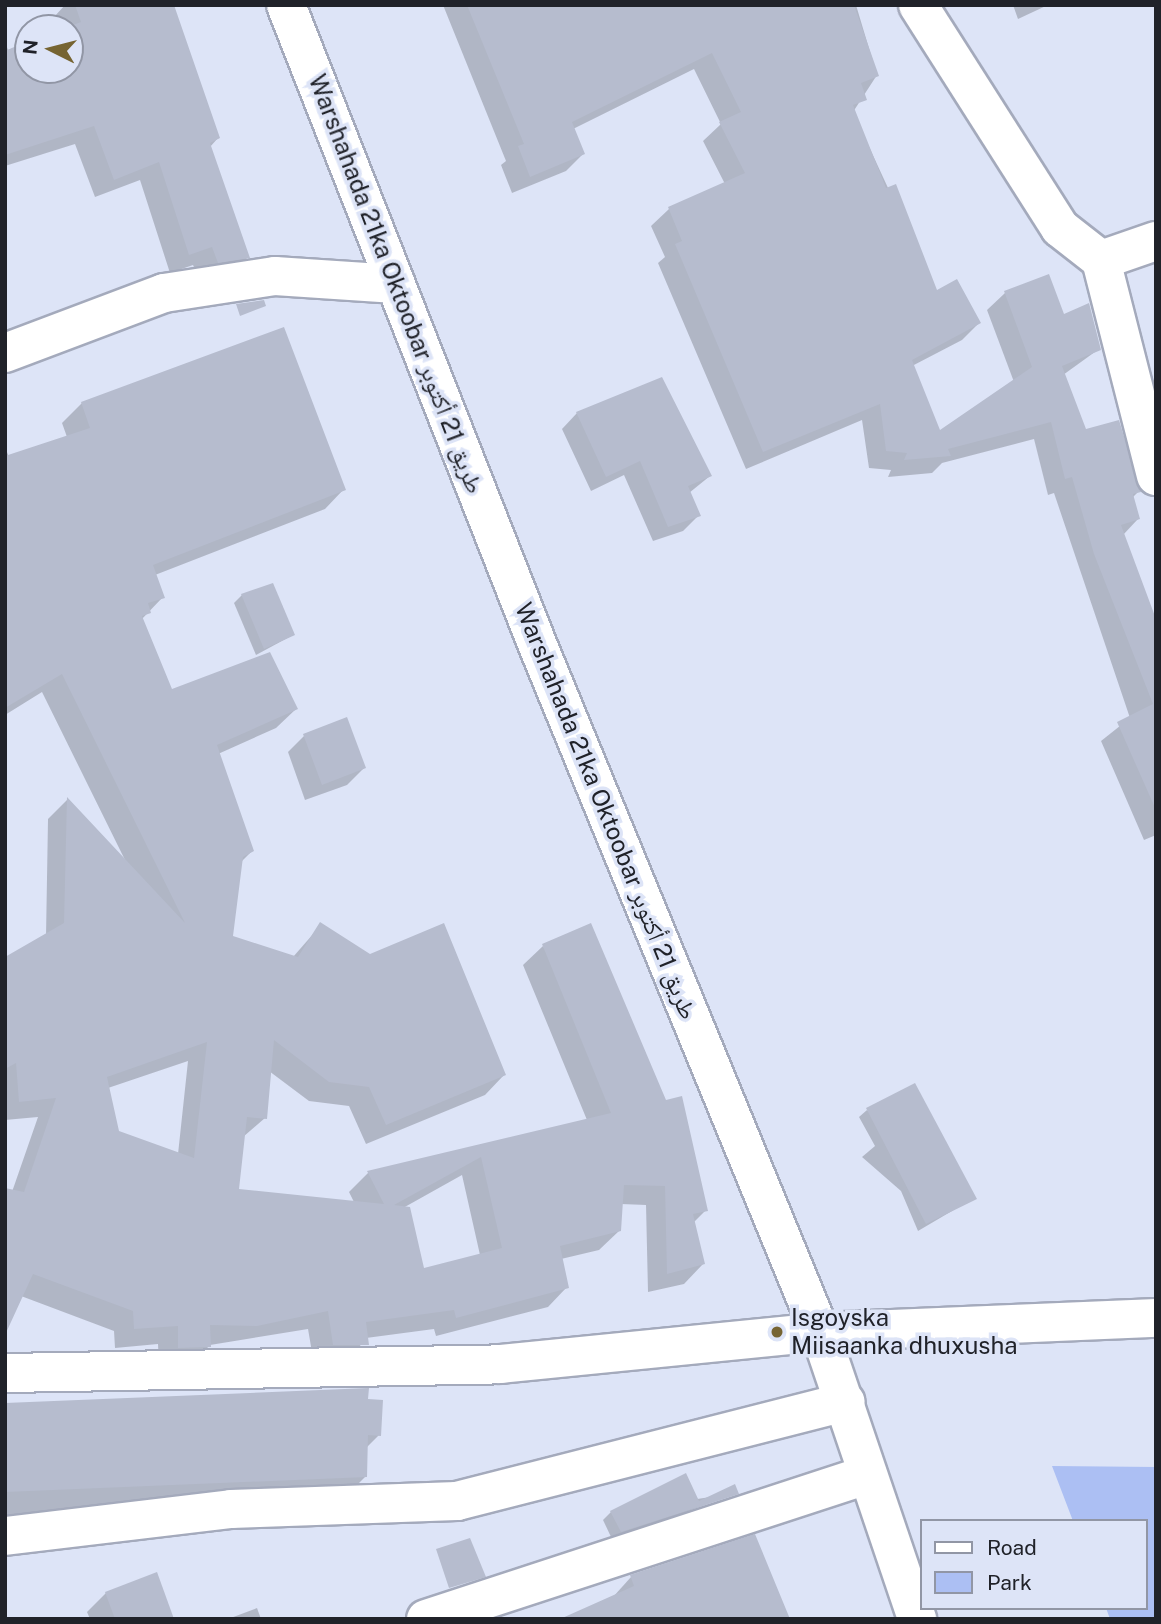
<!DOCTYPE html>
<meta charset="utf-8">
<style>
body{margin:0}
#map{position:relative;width:1161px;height:1624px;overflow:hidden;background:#dde4f7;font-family:"Public Sans","Noto Naskh Arabic",sans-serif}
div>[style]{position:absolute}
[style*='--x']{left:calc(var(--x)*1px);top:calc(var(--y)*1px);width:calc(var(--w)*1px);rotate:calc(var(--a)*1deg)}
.green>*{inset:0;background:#acbff3}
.shadow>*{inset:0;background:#0003}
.building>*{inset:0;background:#b6bcce}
.roads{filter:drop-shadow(2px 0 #a4aabc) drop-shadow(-2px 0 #a4aabc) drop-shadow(0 2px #a4aabc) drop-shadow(0 -2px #a4aabc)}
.minor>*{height:38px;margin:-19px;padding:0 19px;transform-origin:19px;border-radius:19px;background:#fff}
.major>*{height:38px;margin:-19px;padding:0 19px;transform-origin:19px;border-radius:19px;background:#fff}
.dots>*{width:19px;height:19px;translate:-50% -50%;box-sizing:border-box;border:4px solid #dde4f7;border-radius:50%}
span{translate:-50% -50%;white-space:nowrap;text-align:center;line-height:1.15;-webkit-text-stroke:7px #dde4f7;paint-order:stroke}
.street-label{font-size:24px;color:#202229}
.poi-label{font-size:24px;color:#202229}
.left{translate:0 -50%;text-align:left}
.frame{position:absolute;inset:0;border:7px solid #202229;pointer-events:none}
.legend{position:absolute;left:920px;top:1519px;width:228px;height:91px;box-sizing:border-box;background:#dde4f7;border:2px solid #9196a5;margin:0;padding:9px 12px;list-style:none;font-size:21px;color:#202229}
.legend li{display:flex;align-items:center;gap:14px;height:35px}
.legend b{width:35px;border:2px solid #9196a5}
.north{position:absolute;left:14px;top:14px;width:70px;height:70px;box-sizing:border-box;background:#dde4f7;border:2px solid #9196a5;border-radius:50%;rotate:276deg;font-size:19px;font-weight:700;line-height:28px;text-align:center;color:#202229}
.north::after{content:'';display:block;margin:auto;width:24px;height:32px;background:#766432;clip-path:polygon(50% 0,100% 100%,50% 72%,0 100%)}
</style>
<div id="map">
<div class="green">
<div style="clip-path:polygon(1052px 1466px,1156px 1467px,1156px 1619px,1110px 1619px,1106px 1608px,1145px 1608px,1145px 1521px,1073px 1521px)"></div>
</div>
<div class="shadow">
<div style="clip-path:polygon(65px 5px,173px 5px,218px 138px,210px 147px,248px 257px,229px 276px,200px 281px,193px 265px,170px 273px,140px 180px,95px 197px,75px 144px,5px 166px,5px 42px,8px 50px,28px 43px,28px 70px,70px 70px,70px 28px,58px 28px,54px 17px)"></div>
<div style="clip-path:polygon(443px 5px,856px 5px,877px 75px,853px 112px,936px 292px,979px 323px,962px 340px,912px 366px,940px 433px,1014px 382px,987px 310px,1005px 293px,1048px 276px,1063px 316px,1099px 349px,1063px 375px,1084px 431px,1139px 491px,1132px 498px,1138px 519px,1123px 535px,1156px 624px,1156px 835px,1144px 840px,1101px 741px,1130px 718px,1054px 493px,1048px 495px,1034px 439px,942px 463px,932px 473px,888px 477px,891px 470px,869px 468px,862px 420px,746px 469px,658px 263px,665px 257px,651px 226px,669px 209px,725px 184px,703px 141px,721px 124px,694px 69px,573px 129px,583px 154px,566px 171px,512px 193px,501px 165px,506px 161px)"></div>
<div style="clip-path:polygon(1013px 5px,1048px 5px,1018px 19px)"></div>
<div style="clip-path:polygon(evenodd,283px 329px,344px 489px,325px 509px,155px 575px,163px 597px,141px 620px,171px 691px,296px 709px,276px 728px,218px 754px,252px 851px,240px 863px,231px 937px,293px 957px,321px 925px,504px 1075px,485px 1095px,366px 1144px,349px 1106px,309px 1101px,269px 1071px,265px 1118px,243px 1137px,237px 1190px,354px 1202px,349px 1192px,368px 1173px,587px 1120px,523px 965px,543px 946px,706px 1210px,693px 1223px,703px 1264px,684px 1284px,648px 1292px,646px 1205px,621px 1204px,619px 1231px,599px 1250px,561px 1259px,567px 1287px,548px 1307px,436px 1336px,434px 1329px,366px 1338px,347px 1363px,314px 1364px,308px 1329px,210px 1345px,190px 1366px,159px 1367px,158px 1344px,115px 1348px,114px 1331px,21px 1296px,5px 1212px,38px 1117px,5px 1120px,5px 959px,46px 936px,48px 819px,67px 800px,125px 860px,42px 692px,5px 715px,5px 447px,9px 457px,67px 437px,62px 423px,82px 403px,283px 329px,188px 1061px,178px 1154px,117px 1132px,108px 1088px,188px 1061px,283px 329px,462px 1175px,480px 1255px,422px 1270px,403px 1208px,462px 1175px)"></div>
<div style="clip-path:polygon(577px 413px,710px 476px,689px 493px,698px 516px,683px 531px,653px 541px,624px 475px,591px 491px,562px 429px)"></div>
<div style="clip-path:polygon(242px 595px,293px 635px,256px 655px,234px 603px)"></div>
<div style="clip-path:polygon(304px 736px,364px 768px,347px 785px,305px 800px,288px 752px)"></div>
<div style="clip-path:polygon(867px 1110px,974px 1198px,918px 1231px,901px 1191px,862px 1157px,875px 1146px,859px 1117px)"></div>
<div style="clip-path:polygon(367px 1401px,379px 1435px,366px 1448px,365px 1477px,336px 1506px,5px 1519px,5px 1405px)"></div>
<div style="clip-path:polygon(737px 1493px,612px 1539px,603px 1520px,611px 1512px)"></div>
<div style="clip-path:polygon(631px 1577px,789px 1619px,613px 1597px)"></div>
<div style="clip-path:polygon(106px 1593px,172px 1619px,90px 1619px,87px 1612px)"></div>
<div style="clip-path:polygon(257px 1608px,261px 1619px,228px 1619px)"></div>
</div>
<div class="building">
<div style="clip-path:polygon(75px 5px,174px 5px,220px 138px,210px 143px,250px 258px,218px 263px,212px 247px,189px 255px,159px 162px,114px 180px,94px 126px,5px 155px,5px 51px,28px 41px,28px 70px,70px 70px,70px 28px,65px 28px,81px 22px)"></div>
<div style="clip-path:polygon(467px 5px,854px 5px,879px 76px,861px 83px,867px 100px,853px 105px,886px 188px,896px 184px,937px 290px,957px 279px,981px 323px,912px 360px,940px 430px,1032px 367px,1004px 291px,1049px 274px,1064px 314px,1089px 303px,1101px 350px,1062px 366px,1086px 429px,1119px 420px,1141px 492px,1133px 494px,1140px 519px,1121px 525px,1156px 619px,1156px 810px,1117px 722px,1153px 704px,1094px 554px,1072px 477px,1065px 479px,1051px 422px,948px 449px,951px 456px,904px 460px,907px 453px,886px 451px,880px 404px,763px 452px,675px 244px,682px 241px,668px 207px,745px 173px,719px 122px,741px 112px,712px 53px,572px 122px,585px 154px,530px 177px,518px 146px,524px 144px)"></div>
<div style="clip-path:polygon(264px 300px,266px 306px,240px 316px,236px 304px)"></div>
<div style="clip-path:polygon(evenodd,284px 327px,346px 490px,153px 565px,165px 598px,148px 603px,151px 613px,142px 616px,172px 689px,270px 652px,298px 709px,217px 745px,254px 851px,243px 857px,233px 936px,298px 957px,320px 922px,370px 954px,444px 923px,506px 1075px,386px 1125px,369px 1087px,329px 1082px,274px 1040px,267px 1119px,247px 1117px,239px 1189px,384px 1204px,367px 1171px,611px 1113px,542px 944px,591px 923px,666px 1100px,682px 1096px,708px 1211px,693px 1214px,705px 1264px,667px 1274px,665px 1186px,624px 1185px,621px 1231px,560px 1246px,569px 1288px,456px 1318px,454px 1310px,366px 1322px,369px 1345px,333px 1345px,328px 1311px,257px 1326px,210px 1325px,211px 1347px,178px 1348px,178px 1326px,134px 1329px,133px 1311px,33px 1274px,5px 1335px,5px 1188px,24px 1192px,56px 1098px,19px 1102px,16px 1063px,5px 1069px,5px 957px,64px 923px,67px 797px,185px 923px,62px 674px,5px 708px,5px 456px,90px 428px,81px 402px,284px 327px,207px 1042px,194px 1158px,119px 1131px,107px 1077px,207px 1042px,284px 327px,481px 1157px,502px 1248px,424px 1268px,410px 1207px,394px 1205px,481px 1157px)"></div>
<div style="clip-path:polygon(662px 377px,712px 476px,688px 486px,701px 516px,668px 527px,640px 461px,606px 477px,576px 412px)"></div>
<div style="clip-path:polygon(273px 583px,295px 635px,264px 649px,241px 594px)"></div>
<div style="clip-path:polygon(347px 717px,366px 768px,322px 785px,303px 734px)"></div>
<div style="clip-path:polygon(915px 1083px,977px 1199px,926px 1224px,866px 1108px)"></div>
<div style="clip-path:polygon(369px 1388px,368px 1399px,383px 1400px,381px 1436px,368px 1435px,367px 1477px,5px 1492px,5px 1403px)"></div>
<div style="clip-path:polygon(686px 1473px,699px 1501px,735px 1484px,739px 1494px,621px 1532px,610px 1511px)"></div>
<div style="clip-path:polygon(755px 1534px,790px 1619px,560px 1619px,634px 1586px,630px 1575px)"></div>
<div style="clip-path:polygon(470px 1538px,486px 1577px,449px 1588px,436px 1549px)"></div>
<div style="clip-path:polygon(157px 1572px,174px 1619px,115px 1619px,105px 1592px)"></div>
</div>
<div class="roads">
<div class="minor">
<div style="--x:918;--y:5;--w:264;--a:57.5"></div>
<div style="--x:1060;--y:228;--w:52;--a:38"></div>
<div style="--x:1101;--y:260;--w:223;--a:75.7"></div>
<div style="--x:1101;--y:260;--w:58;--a:-19.1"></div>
<div style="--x:5;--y:353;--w:170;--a:-20.7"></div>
<div style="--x:164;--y:293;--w:112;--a:-8.7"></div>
<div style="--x:275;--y:276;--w:121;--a:3.8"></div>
<div style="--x:5;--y:1373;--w:495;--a:-1"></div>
<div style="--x:500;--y:1364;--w:322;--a:-5.7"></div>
<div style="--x:5;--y:1536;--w:228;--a:-6.8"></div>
<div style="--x:231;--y:1509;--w:226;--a:-2"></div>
<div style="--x:457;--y:1501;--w:401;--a:-14.3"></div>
<div style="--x:426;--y:1619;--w:463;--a:-18.1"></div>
</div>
<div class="major">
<div style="--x:286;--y:5;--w:683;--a:68.54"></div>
<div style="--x:536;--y:641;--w:747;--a:67.66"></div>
<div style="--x:820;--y:1332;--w:303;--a:71.3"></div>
<div style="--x:820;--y:1332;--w:336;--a:-2.4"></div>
</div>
</div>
<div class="dots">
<div style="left:777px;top:1332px;background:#766432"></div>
</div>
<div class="street-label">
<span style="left:396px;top:284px;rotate:69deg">Warshahada 21ka Oktoobar طريق 21 أكتوبر</span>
<span style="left:606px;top:811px;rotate:68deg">Warshahada 21ka Oktoobar طريق 21 أكتوبر</span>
</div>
<div class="poi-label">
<span class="left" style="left:791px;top:1332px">Isgoyska<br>Miisaanka dhuxusha</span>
</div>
<div class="frame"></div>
<ul class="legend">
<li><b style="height:9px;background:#fff"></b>Road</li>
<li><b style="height:19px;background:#acbff3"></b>Park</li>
</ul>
<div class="north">N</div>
</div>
